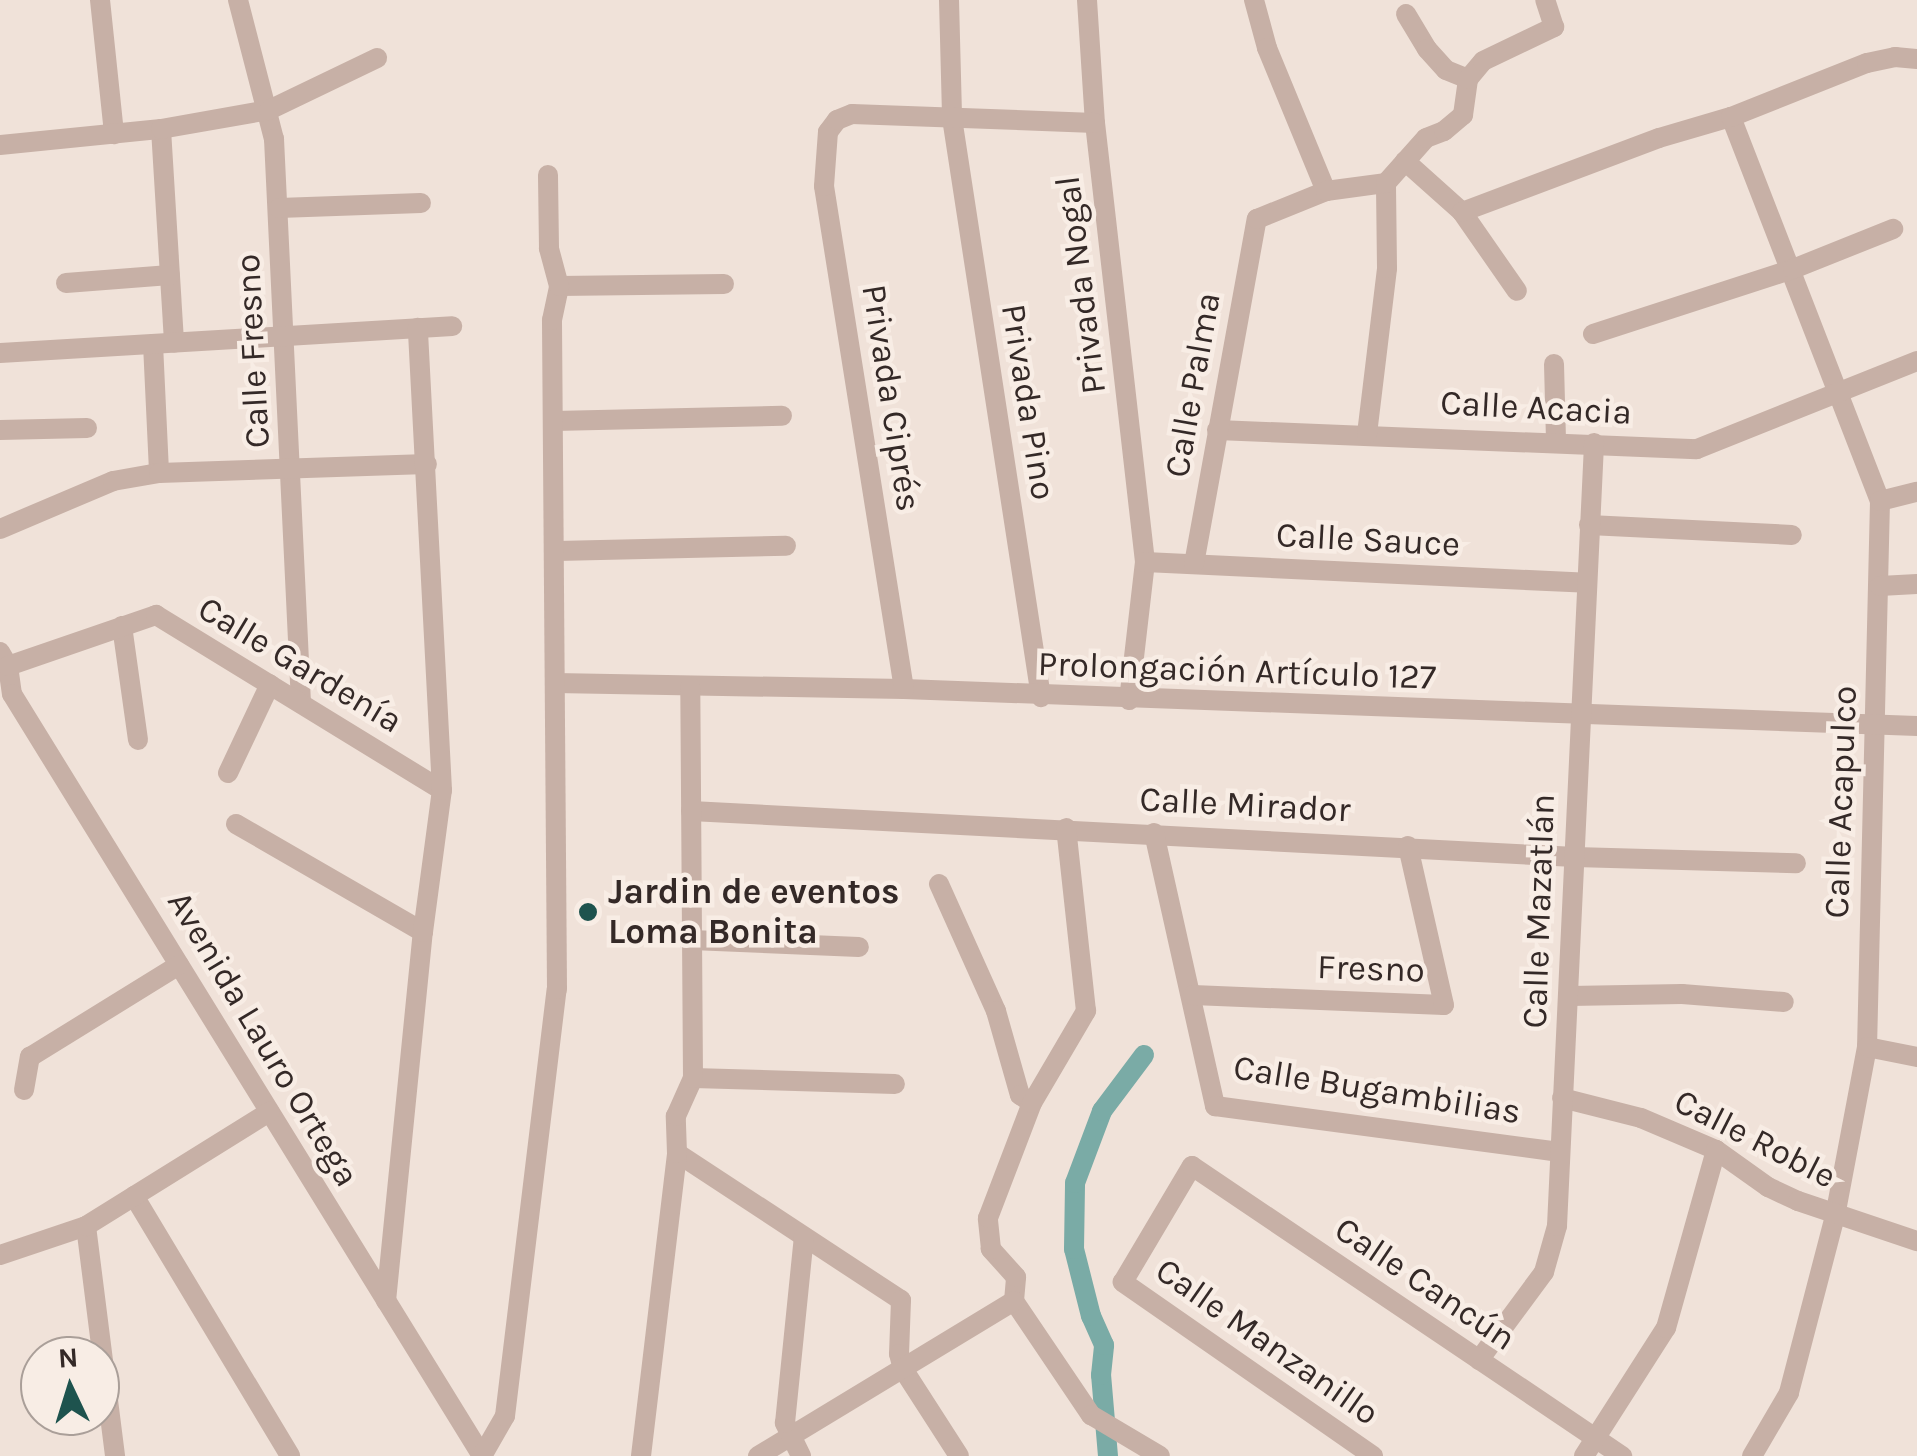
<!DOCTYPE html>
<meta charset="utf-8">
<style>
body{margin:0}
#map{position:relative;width:1917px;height:1456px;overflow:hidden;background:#f0e2d9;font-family:Karla,sans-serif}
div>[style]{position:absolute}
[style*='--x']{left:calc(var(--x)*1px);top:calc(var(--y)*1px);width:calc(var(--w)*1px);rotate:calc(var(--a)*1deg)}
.canal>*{height:20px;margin:-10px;padding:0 10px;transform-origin:10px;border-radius:10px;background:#7aaba6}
.minor>*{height:20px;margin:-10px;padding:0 10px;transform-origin:10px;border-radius:10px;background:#c7b0a6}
.dots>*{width:28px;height:28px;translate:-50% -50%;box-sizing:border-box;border:5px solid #f8ede5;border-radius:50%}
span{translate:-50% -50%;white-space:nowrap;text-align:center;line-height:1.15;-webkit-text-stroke:9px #f8ede5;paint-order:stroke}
.street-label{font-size:35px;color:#342927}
.poi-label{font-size:35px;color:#342927;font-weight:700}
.left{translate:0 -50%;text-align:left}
.north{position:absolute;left:20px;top:1336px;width:100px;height:100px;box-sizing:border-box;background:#f8ede5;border:2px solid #aa9f99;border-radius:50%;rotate:356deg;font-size:28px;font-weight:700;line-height:40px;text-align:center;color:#342927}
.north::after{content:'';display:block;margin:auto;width:35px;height:45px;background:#1e534e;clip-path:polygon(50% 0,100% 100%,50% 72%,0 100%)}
</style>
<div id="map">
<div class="canal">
<div style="--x:1108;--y:1456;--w:81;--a:-94.9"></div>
<div style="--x:1101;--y:1375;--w:30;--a:-84"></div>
<div style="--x:1104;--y:1345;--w:32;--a:-114"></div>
<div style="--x:1091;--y:1316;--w:69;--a:-104.2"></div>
<div style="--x:1074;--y:1249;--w:66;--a:-89.1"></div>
<div style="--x:1075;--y:1183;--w:77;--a:-69.4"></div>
<div style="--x:1102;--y:1111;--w:70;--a:-53.1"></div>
</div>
<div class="minor">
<div style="--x:100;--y:0;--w:135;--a:84"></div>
<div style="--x:238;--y:0;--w:144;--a:75.5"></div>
<div style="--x:274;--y:139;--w:565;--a:87.26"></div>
<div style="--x:949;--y:0;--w:118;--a:88.5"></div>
<div style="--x:952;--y:118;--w:586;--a:81.26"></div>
<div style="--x:1087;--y:0;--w:123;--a:86.3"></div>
<div style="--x:1095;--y:123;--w:442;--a:83.5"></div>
<div style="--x:1145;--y:562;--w:139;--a:96.6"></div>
<div style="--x:1254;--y:0;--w:50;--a:74.8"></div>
<div style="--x:1267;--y:48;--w:155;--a:67.6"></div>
<div style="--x:1406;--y:14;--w:41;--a:59"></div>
<div style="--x:1427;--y:49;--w:28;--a:48"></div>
<div style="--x:1446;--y:70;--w:24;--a:22"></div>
<div style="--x:1731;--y:117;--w:412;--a:68.8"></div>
<div style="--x:1880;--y:501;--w:546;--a:91.36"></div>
<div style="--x:1867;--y:1047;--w:172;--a:100.7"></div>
<div style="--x:1835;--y:1216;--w:183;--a:104.6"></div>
<div style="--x:1789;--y:1393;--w:73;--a:120.4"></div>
<div style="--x:161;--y:129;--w:214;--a:86.5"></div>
<div style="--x:0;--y:145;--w:162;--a:-5.7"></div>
<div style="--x:161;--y:129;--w:110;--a:-10"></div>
<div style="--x:269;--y:110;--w:120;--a:-25.7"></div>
<div style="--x:1405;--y:161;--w:76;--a:41.8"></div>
<div style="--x:1462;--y:212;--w:96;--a:55.2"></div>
<div style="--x:279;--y:208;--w:142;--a:-2"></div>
<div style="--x:1462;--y:212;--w:210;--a:-20.6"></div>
<div style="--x:1659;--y:138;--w:75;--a:-16.3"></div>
<div style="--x:1731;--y:117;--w:146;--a:-21.7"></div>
<div style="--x:1867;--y:63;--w:29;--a:-12"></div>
<div style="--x:1895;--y:57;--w:22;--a:5"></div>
<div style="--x:66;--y:283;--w:104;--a:-4.4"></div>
<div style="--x:559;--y:286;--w:165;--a:-0.7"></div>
<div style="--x:1593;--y:334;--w:210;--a:-18"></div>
<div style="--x:1793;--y:269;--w:108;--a:-21.8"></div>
<div style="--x:153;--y:344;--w:129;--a:87.3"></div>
<div style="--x:0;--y:353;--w:453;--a:-3.4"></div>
<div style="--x:1554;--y:364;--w:77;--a:88.5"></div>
<div style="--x:554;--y:421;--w:228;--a:-1.3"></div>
<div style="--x:0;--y:430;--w:87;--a:-1.3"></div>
<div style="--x:1217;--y:430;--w:480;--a:2.3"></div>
<div style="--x:1697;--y:449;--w:237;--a:-21.8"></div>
<div style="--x:1367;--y:434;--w:167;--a:-83.1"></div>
<div style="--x:1387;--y:268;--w:85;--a:-90.7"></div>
<div style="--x:1880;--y:501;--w:38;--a:-14"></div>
<div style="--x:1589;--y:525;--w:203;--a:2.8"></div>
<div style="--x:0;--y:529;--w:123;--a:-23"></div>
<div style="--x:113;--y:481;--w:47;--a:-9.9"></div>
<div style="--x:159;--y:473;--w:268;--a:-1.9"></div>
<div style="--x:557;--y:551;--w:229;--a:-1.3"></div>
<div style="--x:1145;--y:562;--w:442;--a:2.7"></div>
<div style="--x:1194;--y:564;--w:351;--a:-79.7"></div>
<div style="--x:1257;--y:219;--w:74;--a:-22.1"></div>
<div style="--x:1326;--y:191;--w:61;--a:-7.6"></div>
<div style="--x:1386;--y:183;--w:60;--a:-48.4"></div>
<div style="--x:1426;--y:138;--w:19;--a:-21"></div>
<div style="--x:1444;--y:131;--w:25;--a:-40"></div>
<div style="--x:1463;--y:115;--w:36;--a:-82"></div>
<div style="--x:1468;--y:79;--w:23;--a:-50"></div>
<div style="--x:1483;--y:61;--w:79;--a:-25.6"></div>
<div style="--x:1554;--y:27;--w:28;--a:-108"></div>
<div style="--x:1880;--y:586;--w:37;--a:-3"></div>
<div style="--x:122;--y:626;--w:115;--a:82"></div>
<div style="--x:0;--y:652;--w:16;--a:60"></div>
<div style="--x:8;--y:666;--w:28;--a:82"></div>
<div style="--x:12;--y:694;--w:895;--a:58.33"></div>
<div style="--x:8;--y:666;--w:157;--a:-19"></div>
<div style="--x:156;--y:615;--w:335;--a:31.5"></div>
<div style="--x:555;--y:683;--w:349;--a:1"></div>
<div style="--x:904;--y:689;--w:1014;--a:2.09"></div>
<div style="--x:904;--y:689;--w:509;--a:-99.04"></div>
<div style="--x:824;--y:186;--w:54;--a:-85.8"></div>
<div style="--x:828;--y:132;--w:15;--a:-53"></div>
<div style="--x:837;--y:120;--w:16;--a:-22"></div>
<div style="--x:852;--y:114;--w:243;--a:2.1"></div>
<div style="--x:228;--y:773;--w:98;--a:-64.7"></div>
<div style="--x:691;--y:811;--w:885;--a:2.98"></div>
<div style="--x:1575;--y:857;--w:221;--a:1.6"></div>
<div style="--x:236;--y:824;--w:216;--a:30"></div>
<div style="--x:1154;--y:833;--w:280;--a:77.4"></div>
<div style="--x:1215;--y:1106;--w:348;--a:7.6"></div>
<div style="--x:939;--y:884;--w:139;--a:65.8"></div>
<div style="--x:996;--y:1011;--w:87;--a:74.1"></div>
<div style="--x:1020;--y:1095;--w:14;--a:34"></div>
<div style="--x:692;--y:940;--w:167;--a:2.4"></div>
<div style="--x:1193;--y:995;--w:251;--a:2.3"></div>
<div style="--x:1444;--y:1005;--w:163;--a:-102.8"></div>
<div style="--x:1570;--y:996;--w:112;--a:-1"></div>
<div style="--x:1682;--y:994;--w:102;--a:4.5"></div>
<div style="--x:1867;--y:1047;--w:51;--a:11.3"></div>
<div style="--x:693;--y:1078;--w:202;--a:1.7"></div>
<div style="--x:24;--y:1090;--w:34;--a:-80"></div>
<div style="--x:30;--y:1057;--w:175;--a:-31.7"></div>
<div style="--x:1562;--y:1098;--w:81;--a:14.2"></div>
<div style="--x:1641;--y:1118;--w:82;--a:23.1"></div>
<div style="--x:1716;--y:1150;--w:64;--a:35.4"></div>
<div style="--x:1768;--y:1187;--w:33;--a:25"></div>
<div style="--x:1798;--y:1201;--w:126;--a:18.6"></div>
<div style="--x:677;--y:1153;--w:268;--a:33.3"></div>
<div style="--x:901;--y:1300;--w:54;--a:92.1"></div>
<div style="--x:899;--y:1354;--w:16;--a:75"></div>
<div style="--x:903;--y:1369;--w:103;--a:57.2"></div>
<div style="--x:134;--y:1196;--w:303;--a:59"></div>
<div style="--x:86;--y:1226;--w:232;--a:82.8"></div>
<div style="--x:0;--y:1255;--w:91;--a:-18.6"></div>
<div style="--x:86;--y:1226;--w:216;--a:-31.9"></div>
<div style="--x:386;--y:1301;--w:371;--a:-84.3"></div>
<div style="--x:423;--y:932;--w:143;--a:-82.4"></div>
<div style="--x:442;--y:790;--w:463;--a:-93"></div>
<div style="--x:1014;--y:1301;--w:24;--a:-85"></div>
<div style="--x:1016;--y:1277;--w:38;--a:-132"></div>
<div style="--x:991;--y:1249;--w:31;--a:-96"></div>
<div style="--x:988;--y:1218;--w:123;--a:-69.1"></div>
<div style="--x:1032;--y:1103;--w:107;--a:-59.6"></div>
<div style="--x:1086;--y:1011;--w:184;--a:-96.2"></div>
<div style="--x:1014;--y:1301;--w:138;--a:56"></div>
<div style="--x:1091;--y:1415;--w:80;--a:30.7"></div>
<div style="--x:1479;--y:1360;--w:109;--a:-53.5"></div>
<div style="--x:1544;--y:1272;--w:48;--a:-74.2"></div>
<div style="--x:1557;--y:1226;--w:784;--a:-87.29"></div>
<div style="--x:482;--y:1456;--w:46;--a:-60.1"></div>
<div style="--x:505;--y:1416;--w:430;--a:-83.1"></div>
<div style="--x:557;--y:989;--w:669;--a:-90.43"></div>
<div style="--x:552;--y:320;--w:35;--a:-78"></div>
<div style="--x:559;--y:286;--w:39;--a:-105"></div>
<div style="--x:549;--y:248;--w:73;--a:-90.8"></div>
<div style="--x:641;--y:1456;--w:305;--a:-83.2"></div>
<div style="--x:677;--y:1153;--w:37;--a:-92"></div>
<div style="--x:676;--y:1116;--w:42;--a:-65.9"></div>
<div style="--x:693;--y:1078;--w:391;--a:-90.4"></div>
<div style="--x:758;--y:1456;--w:299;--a:-31.2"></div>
<div style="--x:801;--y:1456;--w:37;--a:-116"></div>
<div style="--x:785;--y:1423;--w:187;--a:-84.2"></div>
<div style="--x:1373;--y:1456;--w:305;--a:-145.2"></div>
<div style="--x:1123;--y:1282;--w:135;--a:-59.3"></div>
<div style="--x:1192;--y:1166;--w:519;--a:34"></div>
<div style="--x:1584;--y:1456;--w:152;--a:-57.4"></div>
<div style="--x:1666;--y:1328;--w:185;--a:-74.3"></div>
</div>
<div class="dots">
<div style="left:588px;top:912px;background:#1e534e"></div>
</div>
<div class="street-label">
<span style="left:1081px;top:285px;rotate:-97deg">Privada Nogal</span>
<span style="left:253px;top:351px;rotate:-93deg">Calle Fresno</span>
<span style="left:1193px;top:385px;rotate:-80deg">Calle Palma</span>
<span style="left:891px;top:398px;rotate:81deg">Privada Ciprés</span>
<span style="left:1028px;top:402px;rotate:81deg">Privada Pino</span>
<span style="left:1536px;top:408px;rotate:3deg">Calle Acacia</span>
<span style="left:1368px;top:540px;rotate:3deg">Calle Sauce</span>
<span style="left:300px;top:665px;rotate:31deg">Calle Gardenía</span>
<span style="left:1237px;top:671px;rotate:2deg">Prolongación Artículo 127</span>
<span style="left:1841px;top:802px;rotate:-88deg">Calle Acapulco</span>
<span style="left:1245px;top:805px;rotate:3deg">Calle Mirador</span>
<span style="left:1539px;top:911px;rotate:-88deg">Calle Mazatlán</span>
<span style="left:1371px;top:969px;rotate:2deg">Fresno</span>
<span style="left:263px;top:1039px;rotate:59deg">Avenida Lauro Ortega</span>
<span style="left:1377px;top:1090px;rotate:9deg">Calle Bugambilias</span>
<span style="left:1755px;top:1139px;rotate:27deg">Calle Roble</span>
<span style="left:1425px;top:1284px;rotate:34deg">Calle Cancún</span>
<span style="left:1267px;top:1342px;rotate:35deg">Calle Manzanillo</span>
</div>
<div class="poi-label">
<span class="left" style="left:608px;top:912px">Jardin de eventos<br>Loma Bonita</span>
</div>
<div class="north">N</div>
</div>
